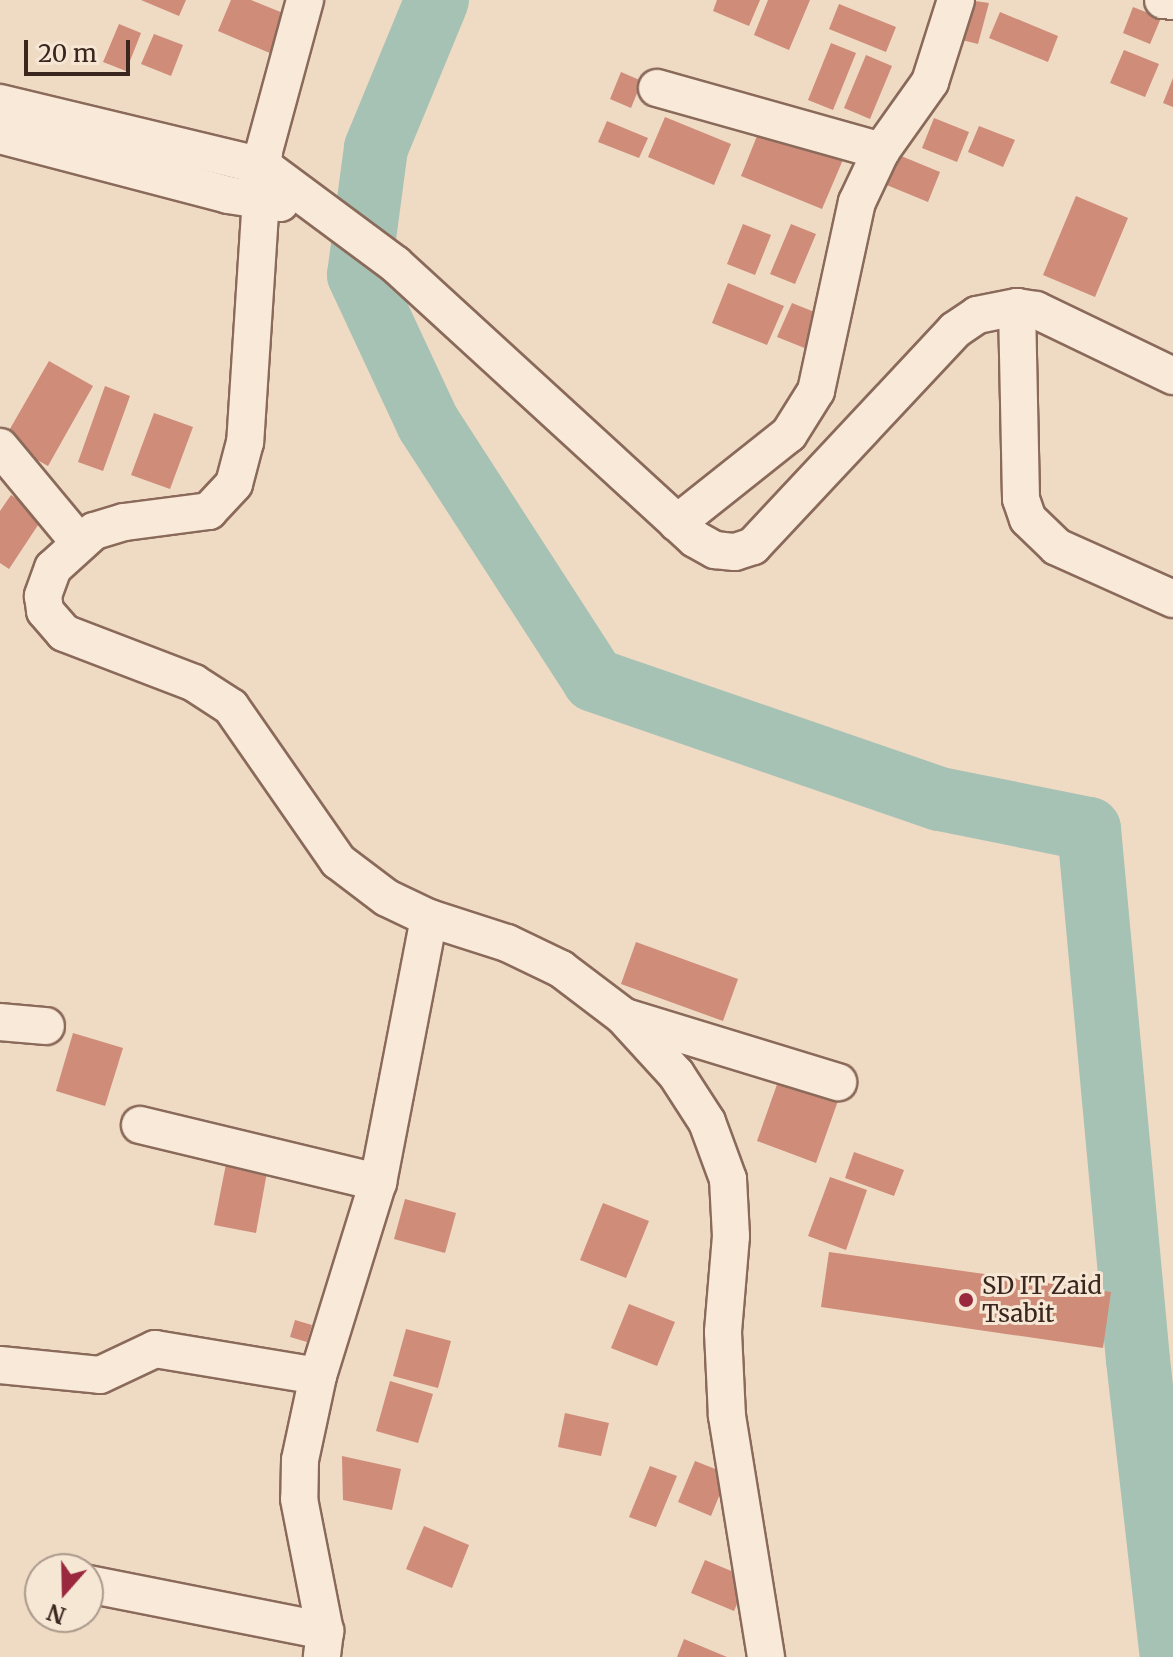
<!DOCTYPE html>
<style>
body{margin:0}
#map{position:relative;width:1173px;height:1657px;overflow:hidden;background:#efdac4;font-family:Merriweather,serif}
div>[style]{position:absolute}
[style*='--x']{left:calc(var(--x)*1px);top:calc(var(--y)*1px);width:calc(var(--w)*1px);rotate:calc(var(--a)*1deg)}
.river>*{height:64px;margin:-32px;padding:0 32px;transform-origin:32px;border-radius:32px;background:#a6c2b4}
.building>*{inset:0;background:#ce8c79}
.roads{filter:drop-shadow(2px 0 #8a6a5a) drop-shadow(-2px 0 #8a6a5a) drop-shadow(0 2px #8a6a5a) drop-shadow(0 -2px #8a6a5a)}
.minor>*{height:36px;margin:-18px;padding:0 18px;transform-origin:18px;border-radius:18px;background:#f9e9d8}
.dots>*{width:22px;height:22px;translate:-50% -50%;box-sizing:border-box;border:4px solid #f6e6d4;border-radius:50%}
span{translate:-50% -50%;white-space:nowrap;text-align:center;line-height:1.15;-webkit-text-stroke:6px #f6e6d4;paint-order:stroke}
.poi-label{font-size:24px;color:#3a261e}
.left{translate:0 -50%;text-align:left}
.north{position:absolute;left:24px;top:1553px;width:80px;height:80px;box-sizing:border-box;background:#f6e6d4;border:2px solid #ab998b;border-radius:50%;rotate:200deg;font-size:22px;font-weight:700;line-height:32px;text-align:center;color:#3a261e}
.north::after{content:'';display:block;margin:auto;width:28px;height:36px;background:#9a293f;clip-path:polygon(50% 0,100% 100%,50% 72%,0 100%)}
.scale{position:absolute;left:24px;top:40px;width:106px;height:36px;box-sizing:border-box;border:4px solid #3a261e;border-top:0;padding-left:10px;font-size:24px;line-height:28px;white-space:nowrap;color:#3a261e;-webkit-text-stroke:6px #f6e6d4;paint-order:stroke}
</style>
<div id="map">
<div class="river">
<div style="--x:437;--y:0;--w:160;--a:112.4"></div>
<div style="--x:376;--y:148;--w:128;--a:97.6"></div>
<div style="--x:359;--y:275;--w:163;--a:65"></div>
<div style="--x:428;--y:423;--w:306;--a:57.1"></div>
<div style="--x:594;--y:680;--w:366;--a:19"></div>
<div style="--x:940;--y:799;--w:152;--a:11.4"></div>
<div style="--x:1089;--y:829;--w:533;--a:84.73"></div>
<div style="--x:1138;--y:1360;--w:299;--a:83.5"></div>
</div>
<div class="building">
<div style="clip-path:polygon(141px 0,186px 0,179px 16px)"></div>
<div style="clip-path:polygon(231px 0,251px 0,288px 15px,272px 54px,218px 31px)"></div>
<div style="clip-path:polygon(717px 0,760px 0,749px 26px,713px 11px)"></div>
<div style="clip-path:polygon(768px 0,810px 0,789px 50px,754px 35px)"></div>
<div style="clip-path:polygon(968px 0,989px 3px,978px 44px,958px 39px)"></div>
<div style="clip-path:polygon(839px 4px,896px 27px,886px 52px,829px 29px)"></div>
<div style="clip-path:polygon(1133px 7px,1161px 18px,1150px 44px,1123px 33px)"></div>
<div style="clip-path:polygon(1000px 12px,1058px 36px,1048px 62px,989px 38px)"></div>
<div style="clip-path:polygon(119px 24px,141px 33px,126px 71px,103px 62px)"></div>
<div style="clip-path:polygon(154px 34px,183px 45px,171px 76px,141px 64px)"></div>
<div style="clip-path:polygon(831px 43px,856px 53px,833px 110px,808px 100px)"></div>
<div style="clip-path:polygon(1124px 50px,1159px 64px,1145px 97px,1110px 83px)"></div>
<div style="clip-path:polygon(866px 55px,892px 66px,870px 119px,844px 108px)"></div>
<div style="clip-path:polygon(621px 72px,642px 81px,631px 108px,610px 99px)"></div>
<div style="clip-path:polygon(1173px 78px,1173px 107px,1163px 103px)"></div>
<div style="clip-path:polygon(665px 117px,731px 144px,714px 185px,648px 157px)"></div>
<div style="clip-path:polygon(934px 118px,969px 132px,957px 162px,922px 148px)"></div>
<div style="clip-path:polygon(607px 121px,648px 138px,639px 158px,598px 142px)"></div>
<div style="clip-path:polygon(763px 121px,845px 155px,822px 209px,741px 176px)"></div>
<div style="clip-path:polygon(979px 126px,1015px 140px,1003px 167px,968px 152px)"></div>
<div style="clip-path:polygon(889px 151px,940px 172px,928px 202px,877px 181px)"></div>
<div style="clip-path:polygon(1076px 196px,1128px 218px,1095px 297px,1043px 275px)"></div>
<div style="clip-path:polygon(743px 224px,771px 235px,755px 275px,727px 264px)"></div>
<div style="clip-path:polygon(791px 224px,816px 234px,795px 284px,770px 274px)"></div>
<div style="clip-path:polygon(728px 283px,784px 306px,767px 345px,712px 323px)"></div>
<div style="clip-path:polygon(792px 303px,822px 315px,807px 349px,777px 337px)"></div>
<div style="clip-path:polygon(49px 361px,93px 386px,48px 466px,3px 441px)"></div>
<div style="clip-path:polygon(105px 386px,130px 396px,103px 471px,78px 462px)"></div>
<div style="clip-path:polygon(154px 413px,193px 427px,170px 489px,131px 475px)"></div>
<div style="clip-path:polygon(11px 495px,44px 516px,9px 569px,0 563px,0 511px)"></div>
<div style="clip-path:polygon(636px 942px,738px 979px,723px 1021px,621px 984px)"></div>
<div style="clip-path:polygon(73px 1033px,123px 1048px,105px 1106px,56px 1091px)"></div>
<div style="clip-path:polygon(780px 1076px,839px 1098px,816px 1163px,757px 1141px)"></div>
<div style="clip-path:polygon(854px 1152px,904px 1170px,894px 1196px,845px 1178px)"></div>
<div style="clip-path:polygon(226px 1164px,267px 1172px,256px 1233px,214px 1225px)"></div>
<div style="clip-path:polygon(830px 1177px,867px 1190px,846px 1250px,808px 1236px)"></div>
<div style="clip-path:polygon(405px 1199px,456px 1213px,445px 1253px,394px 1239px)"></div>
<div style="clip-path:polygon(603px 1203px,649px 1221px,626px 1278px,580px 1260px)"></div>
<div style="clip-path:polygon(829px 1252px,1111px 1292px,1103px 1348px,821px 1307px)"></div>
<div style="clip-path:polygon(629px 1304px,675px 1322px,657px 1366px,611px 1348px)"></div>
<div style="clip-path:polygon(295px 1320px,312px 1325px,307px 1342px,290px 1337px)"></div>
<div style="clip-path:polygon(406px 1329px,451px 1341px,438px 1388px,393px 1376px)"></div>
<div style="clip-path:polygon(390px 1381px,433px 1394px,418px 1443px,376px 1431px)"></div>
<div style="clip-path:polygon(565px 1413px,609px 1423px,601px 1456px,558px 1447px)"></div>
<div style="clip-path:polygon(342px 1456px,401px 1469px,392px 1510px,343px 1500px)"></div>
<div style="clip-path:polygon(695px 1461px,728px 1474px,711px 1516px,678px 1502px)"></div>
<div style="clip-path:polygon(650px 1466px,677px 1476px,656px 1527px,629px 1517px)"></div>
<div style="clip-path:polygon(424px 1526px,469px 1545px,452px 1588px,406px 1569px)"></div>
<div style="clip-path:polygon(705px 1560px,748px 1578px,734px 1611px,691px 1593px)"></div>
<div style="clip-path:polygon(684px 1639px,727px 1657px,677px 1657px)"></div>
</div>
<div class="roads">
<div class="minor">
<div style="--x:305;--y:0;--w:156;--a:105.2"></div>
<div style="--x:264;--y:151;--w:292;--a:93.7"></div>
<div style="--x:245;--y:442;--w:43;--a:104.7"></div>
<div style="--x:234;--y:484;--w:37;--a:133"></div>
<div style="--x:209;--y:511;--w:86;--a:172.6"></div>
<div style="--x:124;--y:522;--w:31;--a:163"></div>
<div style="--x:94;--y:531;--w:55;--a:137.9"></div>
<div style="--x:53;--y:568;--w:30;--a:110"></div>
<div style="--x:43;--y:596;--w:15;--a:82"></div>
<div style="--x:45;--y:611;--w:29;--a:49"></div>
<div style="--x:64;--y:633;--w:139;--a:21"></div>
<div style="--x:194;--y:683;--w:44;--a:33"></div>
<div style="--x:231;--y:707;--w:188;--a:55.2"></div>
<div style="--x:338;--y:861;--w:61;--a:37.1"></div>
<div style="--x:387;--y:898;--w:47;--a:25.5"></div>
<div style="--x:429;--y:918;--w:269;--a:100.9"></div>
<div style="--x:378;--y:1182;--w:203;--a:107.2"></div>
<div style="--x:318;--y:1376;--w:86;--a:102.1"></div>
<div style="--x:300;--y:1460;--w:39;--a:91"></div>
<div style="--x:299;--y:1499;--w:135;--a:78.9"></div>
<div style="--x:325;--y:1631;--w:26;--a:97"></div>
<div style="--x:1163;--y:0;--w:10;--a:6"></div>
<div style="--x:657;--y:88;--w:233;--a:15.7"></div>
<div style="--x:0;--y:103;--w:270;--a:13.5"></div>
<div style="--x:263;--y:166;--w:164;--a:36.6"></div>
<div style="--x:395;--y:264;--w:407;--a:42.5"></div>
<div style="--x:695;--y:539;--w:23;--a:29"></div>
<div style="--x:715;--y:550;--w:20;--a:6"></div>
<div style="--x:735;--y:552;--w:19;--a:-18"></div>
<div style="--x:753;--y:546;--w:296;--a:-46.9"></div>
<div style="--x:955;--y:330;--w:27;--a:-34"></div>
<div style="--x:977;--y:315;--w:41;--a:-11.3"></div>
<div style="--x:1017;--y:307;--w:19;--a:9"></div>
<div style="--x:1036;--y:310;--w:152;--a:25.7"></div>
<div style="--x:0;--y:135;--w:236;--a:14.7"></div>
<div style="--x:228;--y:195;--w:53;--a:8.7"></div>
<div style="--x:1017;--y:307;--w:192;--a:88.8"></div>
<div style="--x:1021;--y:499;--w:21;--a:71"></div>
<div style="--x:1028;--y:519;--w:40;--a:44"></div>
<div style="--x:1057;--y:547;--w:127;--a:24.1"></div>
<div style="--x:0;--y:447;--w:122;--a:50.3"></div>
<div style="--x:677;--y:523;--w:143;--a:-38.5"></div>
<div style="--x:789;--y:434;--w:51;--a:-57.9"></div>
<div style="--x:816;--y:391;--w:193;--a:-77.8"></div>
<div style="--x:857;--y:202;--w:56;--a:-64.8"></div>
<div style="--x:881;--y:151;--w:85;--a:-54.6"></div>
<div style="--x:930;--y:82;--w:86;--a:-72.4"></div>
<div style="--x:429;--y:918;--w:82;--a:17.8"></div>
<div style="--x:507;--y:943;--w:60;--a:25.7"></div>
<div style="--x:561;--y:969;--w:78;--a:37.2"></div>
<div style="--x:623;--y:1016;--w:79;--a:47.6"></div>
<div style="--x:676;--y:1074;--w:57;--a:57.1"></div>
<div style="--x:707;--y:1122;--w:61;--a:69.8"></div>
<div style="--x:728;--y:1179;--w:57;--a:87"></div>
<div style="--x:731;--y:1236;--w:96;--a:94.8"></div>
<div style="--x:723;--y:1332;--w:84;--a:87.3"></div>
<div style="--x:727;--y:1416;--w:244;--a:80.8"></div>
<div style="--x:625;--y:1017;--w:223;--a:17"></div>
<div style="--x:0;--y:1022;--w:46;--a:5"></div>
<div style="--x:140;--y:1125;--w:245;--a:13.5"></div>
<div style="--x:0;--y:1365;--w:100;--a:5.7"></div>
<div style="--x:100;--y:1375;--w:61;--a:-25.3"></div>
<div style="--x:155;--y:1349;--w:165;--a:9.4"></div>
<div style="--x:88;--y:1584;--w:242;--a:11.2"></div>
</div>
</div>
<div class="dots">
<div style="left:966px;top:1300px;background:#9a293f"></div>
</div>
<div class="poi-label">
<span class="left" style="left:982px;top:1300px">SD IT Zaid<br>Tsabit</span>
</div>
<div class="north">N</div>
<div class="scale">20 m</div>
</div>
